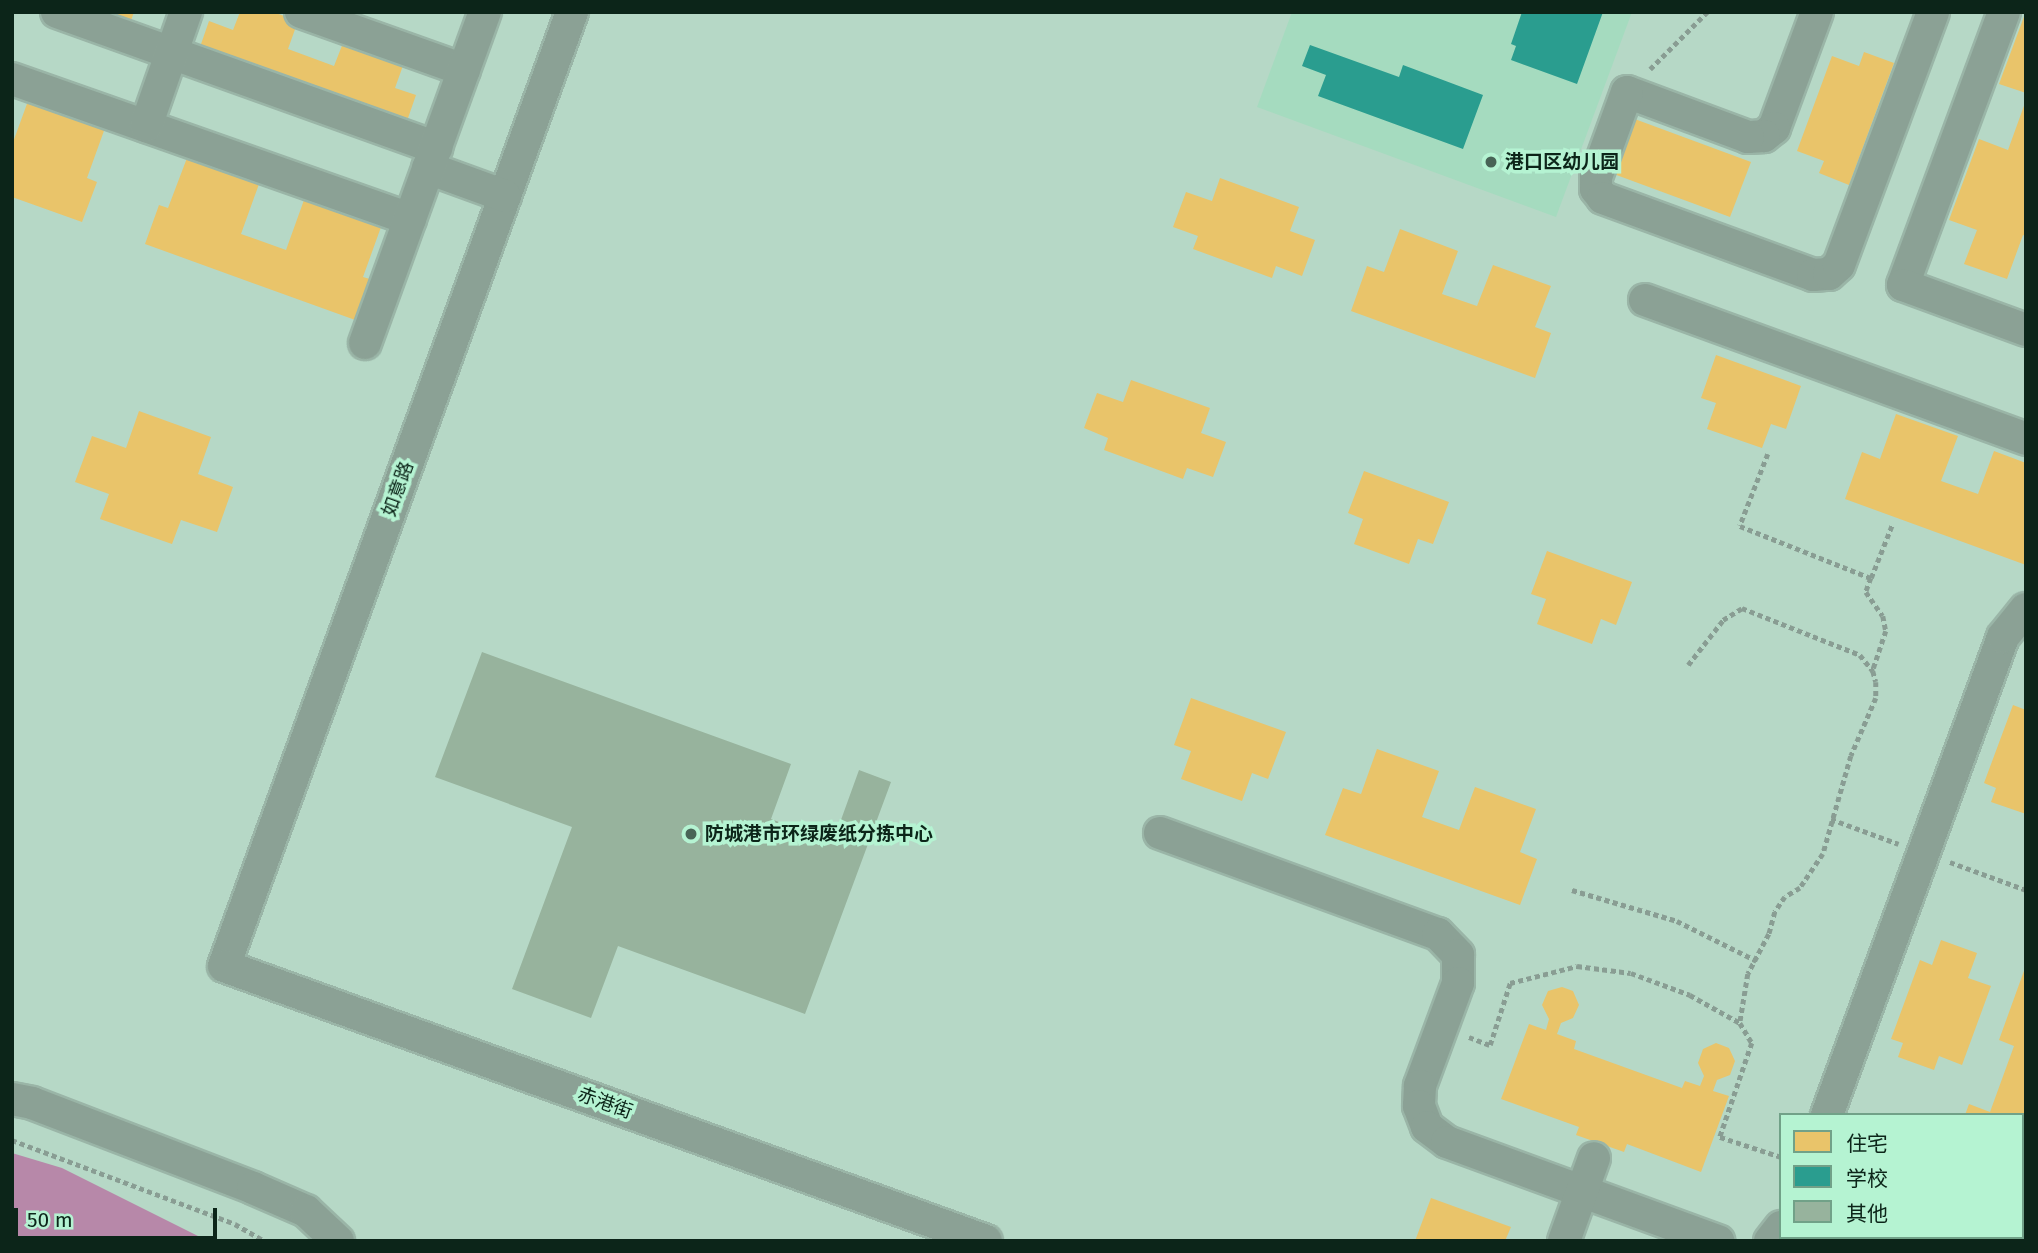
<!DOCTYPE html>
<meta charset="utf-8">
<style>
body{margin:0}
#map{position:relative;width:2038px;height:1253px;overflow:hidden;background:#b6d8c6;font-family:"Fira Sans","Noto Sans SC",sans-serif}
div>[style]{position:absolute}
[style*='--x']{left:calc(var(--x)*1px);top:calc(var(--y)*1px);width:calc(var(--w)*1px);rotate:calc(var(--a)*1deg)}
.built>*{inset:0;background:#a5dbbf}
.water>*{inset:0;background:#b788a9}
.homes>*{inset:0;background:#e9c46a}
.schools>*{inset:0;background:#2a9d8f}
.building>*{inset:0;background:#97b39d}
.path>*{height:4.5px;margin-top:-2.25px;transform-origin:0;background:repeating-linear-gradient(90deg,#899d93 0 5px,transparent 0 8.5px)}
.roads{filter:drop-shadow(2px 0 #9ab5a7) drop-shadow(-2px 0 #9ab5a7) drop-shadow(0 2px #9ab5a7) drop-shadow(0 -2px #9ab5a7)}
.minor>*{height:32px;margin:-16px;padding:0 16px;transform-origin:16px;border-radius:16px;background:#8ba195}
.dots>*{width:19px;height:19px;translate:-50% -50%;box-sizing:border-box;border:4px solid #b5f3d2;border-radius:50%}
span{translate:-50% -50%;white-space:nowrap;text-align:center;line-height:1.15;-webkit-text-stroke:7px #b5f3d2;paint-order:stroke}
.poi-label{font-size:19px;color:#0c2519;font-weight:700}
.left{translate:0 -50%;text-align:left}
.street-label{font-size:19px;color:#0c2519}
.frame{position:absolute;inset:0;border:14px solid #0c2519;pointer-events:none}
.legend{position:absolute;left:1779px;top:1113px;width:245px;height:126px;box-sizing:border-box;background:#b5f3d2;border:2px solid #71a188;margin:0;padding:9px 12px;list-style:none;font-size:21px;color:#0c2519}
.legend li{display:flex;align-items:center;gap:14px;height:35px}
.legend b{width:35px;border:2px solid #71a188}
.scale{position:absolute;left:14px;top:1208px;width:203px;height:32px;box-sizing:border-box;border:4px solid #0c2519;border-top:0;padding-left:9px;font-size:21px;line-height:24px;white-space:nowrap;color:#0c2519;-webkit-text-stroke:5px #b5f3d2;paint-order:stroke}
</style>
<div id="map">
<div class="built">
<div style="clip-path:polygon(1292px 12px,1632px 12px,1556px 217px,1257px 107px)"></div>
</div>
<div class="water">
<div style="clip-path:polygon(12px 1153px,62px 1168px,208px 1241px,12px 1241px)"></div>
</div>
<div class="homes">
<div style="clip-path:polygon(91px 12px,134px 12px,129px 26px)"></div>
<div style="clip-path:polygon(240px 12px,273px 12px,298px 21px,288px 49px,334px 66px,345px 38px,405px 60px,395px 88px,416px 95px,407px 121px,200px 47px,209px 21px,233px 30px)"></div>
<div style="clip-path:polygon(2025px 14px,2026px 14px,2026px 93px,1999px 84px)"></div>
<div style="clip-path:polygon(1864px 52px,1894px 63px,1849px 185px,1819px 173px,1824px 161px,1797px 151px,1832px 56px,1859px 66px)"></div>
<div style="clip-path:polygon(28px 101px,105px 128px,87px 178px,97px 182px,82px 222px,12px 197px,12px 145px)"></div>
<div style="clip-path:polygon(2025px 103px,2026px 236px,2023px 235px,2007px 279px,1964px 264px,1977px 230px,1949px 220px,1979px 139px,2008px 150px)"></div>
<div style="clip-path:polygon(1632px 118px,1751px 162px,1730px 217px,1611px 173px)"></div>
<div style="clip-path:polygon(187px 158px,259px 184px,241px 234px,286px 250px,304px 200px,381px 227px,363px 277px,373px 280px,358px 321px,145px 244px,159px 205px,168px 208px)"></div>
<div style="clip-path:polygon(1220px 178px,1299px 207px,1290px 231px,1315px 240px,1302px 276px,1276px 266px,1272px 278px,1193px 249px,1198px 236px,1173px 227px,1186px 192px,1212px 201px)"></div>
<div style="clip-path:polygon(1400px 229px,1458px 251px,1442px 294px,1477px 306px,1493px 265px,1551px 286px,1535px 327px,1551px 333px,1535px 378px,1351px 311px,1367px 266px,1384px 272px)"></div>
<div style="clip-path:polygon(1716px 355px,1801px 386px,1786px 429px,1771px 424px,1762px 448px,1707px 429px,1716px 403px,1701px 398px)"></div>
<div style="clip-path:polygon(1131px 380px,1210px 408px,1201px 433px,1226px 442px,1213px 477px,1187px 468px,1183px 479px,1104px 450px,1108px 438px,1084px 428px,1097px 393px,1123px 402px)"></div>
<div style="clip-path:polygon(139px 411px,211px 437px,198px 474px,233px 487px,217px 532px,181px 520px,172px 544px,100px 519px,109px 494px,75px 482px,92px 436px,126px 448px)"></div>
<div style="clip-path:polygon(1896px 414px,1958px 436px,1941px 481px,1978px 494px,1994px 451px,2026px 463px,2026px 565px,1845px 499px,1862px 452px,1880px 459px)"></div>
<div style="clip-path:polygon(1364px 471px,1449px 502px,1433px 544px,1418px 539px,1409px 564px,1354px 544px,1363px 519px,1348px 513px)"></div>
<div style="clip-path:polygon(1547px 551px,1632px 582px,1616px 625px,1601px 619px,1592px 644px,1537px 624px,1546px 599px,1531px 594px)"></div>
<div style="clip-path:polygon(1191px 698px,1286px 732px,1268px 779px,1252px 773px,1242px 801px,1181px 779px,1191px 751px,1174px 745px)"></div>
<div style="clip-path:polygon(2013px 705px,2026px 710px,2026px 814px,1991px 802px,1996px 788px,1984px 783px)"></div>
<div style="clip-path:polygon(1377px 749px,1439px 771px,1422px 817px,1459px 830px,1475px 787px,1536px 809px,1520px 852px,1537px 859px,1520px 905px,1325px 835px,1343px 788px,1361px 794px)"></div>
<div style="clip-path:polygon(1941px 940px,1977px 953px,1968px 978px,1991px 986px,1962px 1065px,1939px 1056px,1934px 1070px,1898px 1057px,1903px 1043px,1891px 1039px,1920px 960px,1932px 965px)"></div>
<div style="clip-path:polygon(2025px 968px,2026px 1144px,2022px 1145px,2022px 1115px,1965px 1115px,1969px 1104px,1990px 1112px,2014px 1046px,1999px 1040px)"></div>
<div style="clip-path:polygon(1562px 987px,1573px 991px,1579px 1005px,1573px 1018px,1561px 1023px,1557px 1034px,1576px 1041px,1574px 1049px,1682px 1088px,1685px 1081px,1700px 1086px,1704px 1076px,1698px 1063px,1703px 1049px,1716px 1043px,1729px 1048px,1735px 1061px,1730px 1075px,1717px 1080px,1713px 1091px,1729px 1096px,1701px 1172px,1627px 1144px,1624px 1152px,1576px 1135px,1579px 1127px,1501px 1099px,1529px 1024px,1546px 1030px,1549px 1019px,1542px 1005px,1548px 991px)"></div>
<div style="clip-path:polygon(1431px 1198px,1511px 1227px,1505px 1241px,1415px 1241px)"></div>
<div style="clip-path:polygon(1884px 1237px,1963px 1237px,1962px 1241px,1882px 1241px)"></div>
</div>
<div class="schools">
<div style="clip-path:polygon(1522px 12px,1603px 12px,1577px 84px,1511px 60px,1516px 46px,1511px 44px)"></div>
<div style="clip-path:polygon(1310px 45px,1399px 77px,1403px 65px,1483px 95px,1463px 149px,1318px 96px,1326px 75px,1302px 66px)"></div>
</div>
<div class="building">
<div style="clip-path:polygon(482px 652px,791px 764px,771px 819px,833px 842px,859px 770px,891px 782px,805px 1014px,618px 946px,591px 1018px,512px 989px,572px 827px,435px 777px)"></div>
</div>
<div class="path">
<div style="--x:1650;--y:69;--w:81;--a:-45"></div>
<div style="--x:1768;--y:454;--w:77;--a:111.3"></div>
<div style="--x:1740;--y:526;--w:141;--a:21.7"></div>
<div style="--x:1871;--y:578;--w:15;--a:110"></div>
<div style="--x:1866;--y:592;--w:29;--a:55"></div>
<div style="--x:1883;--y:616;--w:15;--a:79"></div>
<div style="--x:1886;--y:631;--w:41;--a:108.4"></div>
<div style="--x:1871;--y:578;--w:57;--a:-68.4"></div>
<div style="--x:1688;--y:665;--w:57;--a:-52.1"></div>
<div style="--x:1723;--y:620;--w:22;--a:-32"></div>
<div style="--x:1742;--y:608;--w:127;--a:21.7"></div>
<div style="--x:1860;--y:655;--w:21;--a:51"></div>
<div style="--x:1873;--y:671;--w:11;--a:75"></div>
<div style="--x:1876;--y:682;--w:16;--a:90"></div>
<div style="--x:1876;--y:698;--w:63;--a:113.3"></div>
<div style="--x:1851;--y:756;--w:102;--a:105.9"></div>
<div style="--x:1823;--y:854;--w:41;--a:124.1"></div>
<div style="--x:1800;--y:888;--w:17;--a:149"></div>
<div style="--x:1785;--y:897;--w:18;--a:124"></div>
<div style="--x:1775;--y:912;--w:23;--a:105"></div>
<div style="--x:1769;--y:934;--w:45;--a:117.7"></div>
<div style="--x:1748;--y:974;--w:50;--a:99.3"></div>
<div style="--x:1831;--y:819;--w:72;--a:20.2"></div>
<div style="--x:1950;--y:862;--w:81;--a:20.2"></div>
<div style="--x:1572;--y:890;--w:109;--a:16.4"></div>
<div style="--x:1677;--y:921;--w:89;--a:26.6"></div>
<div style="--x:1469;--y:1037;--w:22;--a:21"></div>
<div style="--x:1490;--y:1045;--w:65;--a:-72.1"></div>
<div style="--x:1510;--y:983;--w:69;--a:-14.2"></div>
<div style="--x:1577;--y:966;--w:54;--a:7.4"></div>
<div style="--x:1631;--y:973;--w:63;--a:20.4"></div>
<div style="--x:1690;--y:995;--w:57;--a:29.2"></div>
<div style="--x:1740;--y:1023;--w:23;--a:59"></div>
<div style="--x:1752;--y:1043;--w:99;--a:108.8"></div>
<div style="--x:1720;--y:1137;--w:64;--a:18.2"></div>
<div style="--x:12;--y:1140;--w:238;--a:20.6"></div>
<div style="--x:235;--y:1224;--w:34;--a:30"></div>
</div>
<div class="roads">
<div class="minor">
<div style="--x:57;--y:12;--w:403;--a:19.7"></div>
<div style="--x:301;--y:12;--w:173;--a:19.6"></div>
<div style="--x:572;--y:12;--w:1015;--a:110.04"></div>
<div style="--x:224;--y:966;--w:810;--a:19.84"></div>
<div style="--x:1817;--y:12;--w:124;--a:110.3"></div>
<div style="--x:1774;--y:128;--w:13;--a:141"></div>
<div style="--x:1764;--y:136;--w:16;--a:176"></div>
<div style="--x:1748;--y:137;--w:129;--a:-159.6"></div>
<div style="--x:1627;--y:92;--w:90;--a:110"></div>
<div style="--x:1596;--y:177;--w:12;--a:90"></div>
<div style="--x:1596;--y:189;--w:11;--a:52"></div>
<div style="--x:1603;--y:198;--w:224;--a:20.1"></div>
<div style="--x:1813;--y:275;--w:16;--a:-4"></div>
<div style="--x:1829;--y:274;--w:13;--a:-42"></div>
<div style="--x:1839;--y:265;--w:270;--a:-69.6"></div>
<div style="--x:2004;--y:12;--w:291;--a:110.3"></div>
<div style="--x:1903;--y:285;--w:131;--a:20.1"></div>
<div style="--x:12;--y:79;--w:422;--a:19.4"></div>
<div style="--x:146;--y:126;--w:121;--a:-70.7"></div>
<div style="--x:428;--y:168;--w:82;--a:20"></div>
<div style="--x:1645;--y:300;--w:406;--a:20"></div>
<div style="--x:365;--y:343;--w:352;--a:-70.1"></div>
<div style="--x:1160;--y:833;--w:296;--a:20"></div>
<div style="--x:1438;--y:934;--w:29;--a:46"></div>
<div style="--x:1458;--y:955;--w:28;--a:90"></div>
<div style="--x:1458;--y:983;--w:110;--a:110.3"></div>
<div style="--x:1420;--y:1086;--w:20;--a:93"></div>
<div style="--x:1419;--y:1106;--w:22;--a:69"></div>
<div style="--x:1427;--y:1127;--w:25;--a:37"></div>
<div style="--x:1447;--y:1142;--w:289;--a:20.1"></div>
<div style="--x:12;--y:1099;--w:20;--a:11"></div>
<div style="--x:32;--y:1103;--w:237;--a:21"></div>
<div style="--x:253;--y:1188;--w:58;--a:23.5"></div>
<div style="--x:306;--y:1211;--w:44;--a:43.2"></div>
<div style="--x:1827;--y:1115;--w:509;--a:-69.79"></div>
<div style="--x:2003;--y:637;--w:36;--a:-51"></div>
<div style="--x:1564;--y:1241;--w:88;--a:-70.1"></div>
<div style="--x:1770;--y:1241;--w:18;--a:-52"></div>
</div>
</div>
<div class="dots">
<div style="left:1491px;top:162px;background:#486456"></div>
<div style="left:691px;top:834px;background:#486456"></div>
</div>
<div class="poi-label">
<span class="left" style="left:1505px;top:162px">港口区幼儿园</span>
<span class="left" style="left:705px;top:834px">防城港市环绿废纸分拣中心</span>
</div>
<div class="street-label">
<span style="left:398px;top:489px;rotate:-70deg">如意路</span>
<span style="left:605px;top:1103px;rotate:20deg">赤港街</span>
</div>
<div class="frame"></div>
<ul class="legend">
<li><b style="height:19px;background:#e9c46a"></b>住宅</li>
<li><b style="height:19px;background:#2a9d8f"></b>学校</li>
<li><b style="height:19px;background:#97b39d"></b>其他</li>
</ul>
<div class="scale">50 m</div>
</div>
